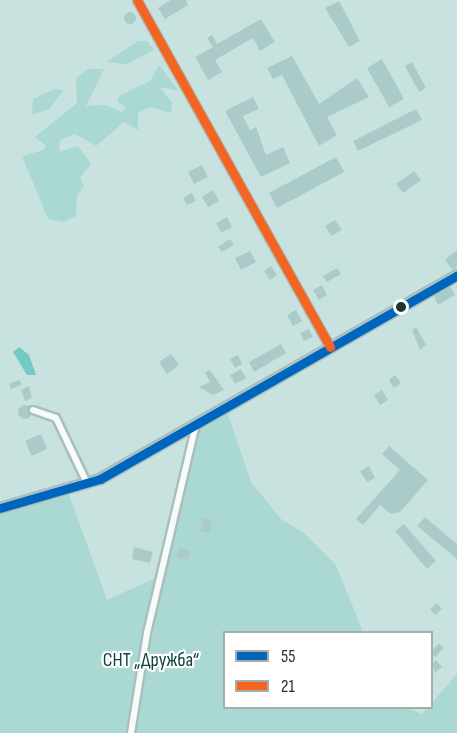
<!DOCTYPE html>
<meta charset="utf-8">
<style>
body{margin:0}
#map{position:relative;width:457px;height:733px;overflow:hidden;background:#c8e2e0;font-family:"Sofia Sans Condensed",sans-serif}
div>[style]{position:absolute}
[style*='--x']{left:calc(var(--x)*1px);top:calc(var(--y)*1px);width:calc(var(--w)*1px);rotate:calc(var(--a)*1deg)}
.green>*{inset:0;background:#aad8d3}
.water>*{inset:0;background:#72cac3}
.building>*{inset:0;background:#abcbc9}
.round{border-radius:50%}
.roads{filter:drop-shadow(2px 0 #aabfbd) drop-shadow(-2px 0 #aabfbd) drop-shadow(0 2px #aabfbd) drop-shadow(0 -2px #aabfbd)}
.street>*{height:6px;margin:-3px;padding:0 3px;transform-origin:3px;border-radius:3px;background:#f7fbfa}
.secondary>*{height:8px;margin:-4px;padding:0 4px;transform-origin:4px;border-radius:4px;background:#f7fbfa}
.bus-1>*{height:9px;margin:-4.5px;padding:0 4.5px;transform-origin:4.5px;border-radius:4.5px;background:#0065bd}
.bus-2>*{height:9px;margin:-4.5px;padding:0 4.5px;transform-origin:4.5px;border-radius:4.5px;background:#f26522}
.dots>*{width:16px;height:16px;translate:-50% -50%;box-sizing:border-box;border:3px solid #fff;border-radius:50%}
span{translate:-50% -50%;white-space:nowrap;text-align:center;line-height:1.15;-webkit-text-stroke:4.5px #fff;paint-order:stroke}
.park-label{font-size:20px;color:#0f433f}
.legend{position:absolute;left:223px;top:631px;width:210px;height:78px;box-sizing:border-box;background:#fff;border:2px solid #a6aead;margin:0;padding:8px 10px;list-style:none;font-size:18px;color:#213432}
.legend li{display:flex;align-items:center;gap:12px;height:30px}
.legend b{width:30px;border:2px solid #a6aead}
</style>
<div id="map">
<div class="green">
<div style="clip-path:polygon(138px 41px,147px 41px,154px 50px,127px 64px,106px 62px)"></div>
<div style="clip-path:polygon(159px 65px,179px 91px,160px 87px,172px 103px,171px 113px,150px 107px,138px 113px,138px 130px,124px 122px,96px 146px,75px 134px,60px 140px,59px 152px,78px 146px,91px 164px,80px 178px,84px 186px,77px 196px,76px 216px,64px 222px,48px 219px,22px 156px,44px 150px,46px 146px,35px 137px,77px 103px,76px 78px,88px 69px,104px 69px,86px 106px,106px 105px,122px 112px,126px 108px,117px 101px,119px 96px,150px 81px)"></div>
<div style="clip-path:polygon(55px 89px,64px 90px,49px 109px,32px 115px,33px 99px)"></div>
<div style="clip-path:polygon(225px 406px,251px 482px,281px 519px,305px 534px,336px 565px,363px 632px,225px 632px,225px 708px,407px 708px,422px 714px,457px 674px,457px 733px,0 733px,0 508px,67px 489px,107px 600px,162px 575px,196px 423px)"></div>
</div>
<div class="water">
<div style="clip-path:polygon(19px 347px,29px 355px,36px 375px,27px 375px,13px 352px)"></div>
</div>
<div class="building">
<div style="clip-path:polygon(171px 0,186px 0,188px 5px,165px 19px,158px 8px)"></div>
<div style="clip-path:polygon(339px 1px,360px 41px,349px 47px,325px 8px)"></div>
<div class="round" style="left:124px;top:12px;width:12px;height:12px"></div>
<div style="clip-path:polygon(261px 19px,275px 42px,260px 51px,253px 38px,215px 60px,222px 72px,208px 80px,195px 57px,213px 47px,207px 38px,212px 35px,217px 44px)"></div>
<div style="clip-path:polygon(292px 56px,319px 104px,357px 78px,369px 97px,327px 117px,337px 135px,319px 146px,282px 75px,273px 79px,267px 68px)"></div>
<div style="clip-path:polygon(382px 59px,404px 99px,389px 107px,367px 68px)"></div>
<div style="clip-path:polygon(412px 62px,426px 88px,419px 92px,405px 66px)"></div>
<div style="clip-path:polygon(253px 97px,259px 109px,243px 116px,250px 130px,256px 127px,266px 155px,283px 147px,290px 163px,261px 177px,225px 111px)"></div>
<div style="clip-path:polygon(416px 109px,422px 120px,358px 151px,353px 141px)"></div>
<div style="clip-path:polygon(336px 157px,344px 172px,277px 208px,269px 193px)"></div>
<div style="clip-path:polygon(202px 165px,208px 177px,194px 184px,188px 172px)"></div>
<div style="clip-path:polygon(414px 171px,421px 180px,403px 193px,396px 184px)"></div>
<div style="clip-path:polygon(213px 190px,219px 201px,208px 207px,202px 197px)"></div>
<div style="clip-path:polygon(192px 193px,196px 201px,187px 205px,183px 198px)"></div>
<div style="clip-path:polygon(227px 217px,232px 227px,221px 233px,216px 223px)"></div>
<div style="clip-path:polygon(335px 220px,342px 230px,331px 236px,325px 226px)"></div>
<div style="clip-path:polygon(230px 239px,234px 245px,222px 252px,218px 247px)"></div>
<div style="clip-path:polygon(457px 250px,457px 267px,453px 270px,445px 260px)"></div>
<div style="clip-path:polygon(250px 251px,256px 262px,241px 270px,235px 258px)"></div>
<div style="clip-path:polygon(271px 266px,277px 275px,270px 280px,264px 271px)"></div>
<div style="clip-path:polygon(337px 268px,341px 274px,327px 282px,323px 276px)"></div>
<div style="clip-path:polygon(322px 285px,327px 295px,319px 300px,313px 290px)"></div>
<div style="clip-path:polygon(450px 286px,455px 295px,438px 305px,434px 296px)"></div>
<div style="clip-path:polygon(296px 310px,302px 321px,293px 326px,287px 315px)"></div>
<div style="clip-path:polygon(416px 327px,426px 345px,420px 350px,412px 330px)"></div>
<div style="clip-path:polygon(309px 329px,313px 337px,304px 341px,300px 333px)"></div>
<div style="clip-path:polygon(281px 344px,286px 353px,254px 372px,249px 362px)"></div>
<div style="clip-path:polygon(171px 354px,179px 365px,167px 374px,159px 362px)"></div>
<div style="clip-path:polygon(238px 355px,242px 364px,235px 368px,230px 359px)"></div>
<div style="clip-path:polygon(241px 369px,246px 378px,235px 384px,230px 375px)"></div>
<div style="clip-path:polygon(210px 370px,224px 390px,213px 395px,199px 387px,210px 382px,205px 372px)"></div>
<div style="clip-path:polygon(395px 375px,401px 383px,394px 388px,389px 380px)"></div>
<div style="clip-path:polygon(19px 380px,22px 385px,11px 389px,9px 384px)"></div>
<div style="clip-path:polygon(29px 386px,32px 398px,25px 401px,21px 390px)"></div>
<div style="clip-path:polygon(382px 390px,388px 400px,380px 405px,374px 395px)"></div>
<div class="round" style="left:18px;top:405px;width:14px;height:14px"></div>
<div style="clip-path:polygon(41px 434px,47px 449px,32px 456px,25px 441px)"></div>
<div style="clip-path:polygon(389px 446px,428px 480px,400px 512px,391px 514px,380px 505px,363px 525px,356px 519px,400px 470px,382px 454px)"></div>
<div style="clip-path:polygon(369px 466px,375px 478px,367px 482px,360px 471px)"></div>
<div style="clip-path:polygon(425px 517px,457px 544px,457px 559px,417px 526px)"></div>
<div style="clip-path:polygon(203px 518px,212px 520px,209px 533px,200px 531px)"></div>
<div style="clip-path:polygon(404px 524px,436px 561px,427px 569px,395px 531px)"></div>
<div style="clip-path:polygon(134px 547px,153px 552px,150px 563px,132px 559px)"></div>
<div style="clip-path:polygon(179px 548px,190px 551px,188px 560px,176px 557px)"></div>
<div style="clip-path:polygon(437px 603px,442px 609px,435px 615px,430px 609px)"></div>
<div style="clip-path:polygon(439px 643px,444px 648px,434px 658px,432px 651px)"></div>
<div style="clip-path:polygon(436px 660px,442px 667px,435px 673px,432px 664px)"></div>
</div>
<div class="roads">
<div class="street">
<div style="--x:137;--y:0;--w:397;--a:60.9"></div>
<div style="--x:33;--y:410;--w:24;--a:19"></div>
<div style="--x:56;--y:418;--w:72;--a:64.5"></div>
<div style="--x:131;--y:733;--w:101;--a:-80.9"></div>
<div style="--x:147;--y:633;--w:215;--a:-76.8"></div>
</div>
<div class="secondary">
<div style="--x:0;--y:508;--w:104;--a:-16.2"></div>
<div style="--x:100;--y:479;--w:411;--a:-29.7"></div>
</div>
</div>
<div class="bus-1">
<div style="--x:0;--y:508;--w:104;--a:-16.2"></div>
<div style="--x:100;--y:479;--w:411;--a:-29.7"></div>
</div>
<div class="bus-2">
<div style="--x:137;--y:0;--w:397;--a:60.9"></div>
</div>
<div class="dots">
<div style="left:401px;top:307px;background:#213432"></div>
</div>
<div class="park-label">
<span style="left:151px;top:660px">СНТ „Дружба“</span>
</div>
<ul class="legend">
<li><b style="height:8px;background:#0065bd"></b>55</li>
<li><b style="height:8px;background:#f26522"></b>21</li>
</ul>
</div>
